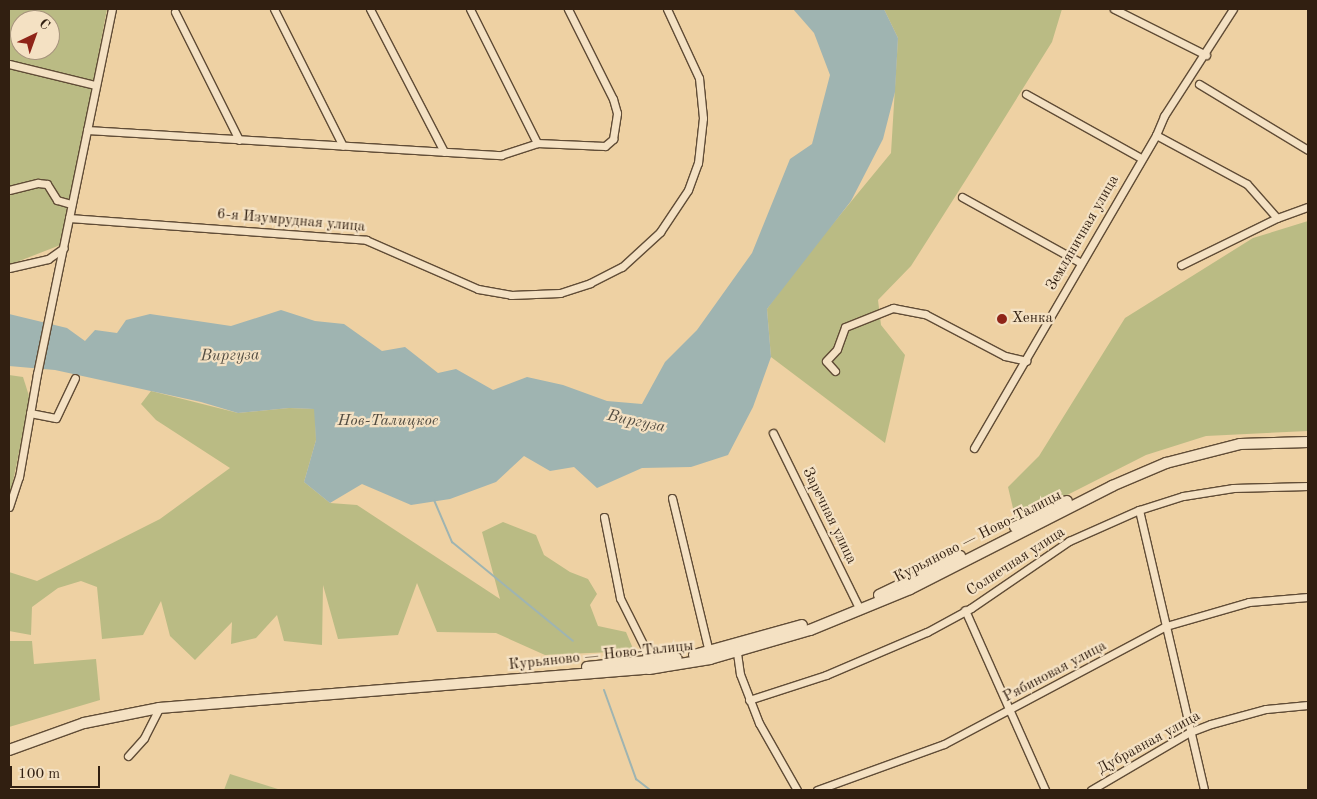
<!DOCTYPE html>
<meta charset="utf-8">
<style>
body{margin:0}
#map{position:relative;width:1317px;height:799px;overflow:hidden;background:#eed1a3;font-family:"Old Standard TT",serif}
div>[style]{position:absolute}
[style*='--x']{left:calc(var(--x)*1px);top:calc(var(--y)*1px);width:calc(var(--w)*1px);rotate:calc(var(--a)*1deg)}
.green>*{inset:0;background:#babb84}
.water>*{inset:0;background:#9fb4b1}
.stream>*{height:2px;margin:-1px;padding:0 1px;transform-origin:1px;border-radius:1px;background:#9fb4b1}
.roads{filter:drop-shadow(1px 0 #604c36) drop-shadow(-1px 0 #604c36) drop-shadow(0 1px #604c36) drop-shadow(0 -1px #604c36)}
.minor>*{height:7px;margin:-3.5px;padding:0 3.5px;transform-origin:3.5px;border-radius:3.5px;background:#f4e1c3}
.secondary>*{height:10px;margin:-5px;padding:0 5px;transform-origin:5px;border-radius:5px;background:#f4e1c3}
.dots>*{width:14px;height:14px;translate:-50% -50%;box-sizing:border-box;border:2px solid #f4e1c3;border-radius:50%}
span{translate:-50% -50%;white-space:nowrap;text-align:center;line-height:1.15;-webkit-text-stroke:4.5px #f4e1c3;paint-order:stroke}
.street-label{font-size:15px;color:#311f11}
.poi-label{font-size:15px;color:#311f11}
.left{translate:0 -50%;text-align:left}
.water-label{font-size:16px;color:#524c41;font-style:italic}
.frame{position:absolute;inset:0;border:10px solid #311f11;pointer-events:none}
.north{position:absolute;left:10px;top:10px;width:50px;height:50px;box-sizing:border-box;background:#f4e1c3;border:1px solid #a6937c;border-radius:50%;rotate:42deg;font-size:14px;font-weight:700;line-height:20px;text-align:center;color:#311f11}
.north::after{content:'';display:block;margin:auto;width:18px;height:22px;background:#8f2418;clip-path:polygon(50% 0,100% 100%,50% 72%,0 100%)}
.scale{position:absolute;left:10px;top:766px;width:90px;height:22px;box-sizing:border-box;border:2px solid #311f11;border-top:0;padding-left:6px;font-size:15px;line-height:18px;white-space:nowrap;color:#311f11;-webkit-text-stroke:4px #f4e1c3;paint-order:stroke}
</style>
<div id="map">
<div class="green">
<div style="clip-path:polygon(evenodd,9px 9px,107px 9px,63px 244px,9px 265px,9px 9px,20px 20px,50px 20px,50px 50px,20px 50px,20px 20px)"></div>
<div style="clip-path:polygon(884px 9px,1062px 9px,1052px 42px,967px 178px,911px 266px,878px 300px,881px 325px,905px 355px,885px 443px,771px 357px,767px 309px,794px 271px,891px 153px,898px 38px)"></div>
<div style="clip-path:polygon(1308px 221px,1308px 431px,1206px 436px,1146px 455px,1016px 521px,1008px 487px,1039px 456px,1125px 318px,1253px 238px)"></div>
<div style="clip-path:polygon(9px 375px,23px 377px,30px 399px,9px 501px)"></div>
<div style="clip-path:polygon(151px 391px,238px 413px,289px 408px,315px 409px,316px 440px,304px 482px,330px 503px,357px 505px,500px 599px,482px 532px,503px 522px,536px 535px,544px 555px,570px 572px,588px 579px,597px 594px,590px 605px,598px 626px,626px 632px,634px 651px,545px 655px,496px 633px,437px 632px,417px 583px,398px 635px,338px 639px,323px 585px,322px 645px,284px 641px,277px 615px,256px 638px,231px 644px,232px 622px,195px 660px,170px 636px,161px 601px,143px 635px,102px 639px,97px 587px,81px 581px,58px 588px,32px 607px,31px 635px,9px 631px,9px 572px,37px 581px,160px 519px,230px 468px,156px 420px,141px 404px)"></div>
<div style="clip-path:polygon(9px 641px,32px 641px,34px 664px,96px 659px,100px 700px,9px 727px)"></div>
<div style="clip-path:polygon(230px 774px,281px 790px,224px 790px)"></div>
</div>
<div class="water">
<div style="clip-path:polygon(793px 9px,884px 9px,898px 38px,895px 92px,883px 139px,851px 201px,767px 309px,771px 357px,753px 407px,728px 455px,691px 467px,642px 468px,597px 488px,574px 467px,550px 471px,524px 456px,496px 482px,450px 499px,411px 505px,362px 484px,330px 503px,304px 482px,316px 440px,314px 409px,289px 408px,238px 413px,201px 402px,55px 370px,9px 366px,9px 314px,67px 328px,85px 341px,95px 330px,117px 333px,126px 320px,150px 314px,231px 326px,281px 310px,315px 321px,344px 324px,382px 351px,405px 347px,438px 373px,456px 369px,493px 390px,527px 377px,563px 385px,607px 401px,642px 404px,665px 362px,697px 330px,752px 253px,790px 159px,812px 144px,830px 75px,814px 33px)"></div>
</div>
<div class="stream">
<div style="--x:434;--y:500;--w:46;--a:66.8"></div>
<div style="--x:452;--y:542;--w:156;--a:39.3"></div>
<div style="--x:604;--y:690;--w:95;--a:70.2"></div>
<div style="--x:636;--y:779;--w:18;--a:38"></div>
</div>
<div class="roads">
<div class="minor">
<div style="--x:274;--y:9;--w:153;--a:63.3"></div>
<div style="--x:370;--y:9;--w:161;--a:62.6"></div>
<div style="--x:470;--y:9;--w:150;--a:63.4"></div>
<div style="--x:1114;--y:9;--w:103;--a:26.6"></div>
<div style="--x:175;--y:12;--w:143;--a:63.4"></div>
<div style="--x:9;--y:64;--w:89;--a:13.7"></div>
<div style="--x:1199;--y:84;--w:127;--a:31.2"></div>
<div style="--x:1026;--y:94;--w:132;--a:29.1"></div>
<div style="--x:87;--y:130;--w:415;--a:3.5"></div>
<div style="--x:501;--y:155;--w:38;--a:-18"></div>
<div style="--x:537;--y:143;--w:68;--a:2.5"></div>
<div style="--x:605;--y:146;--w:11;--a:-41"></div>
<div style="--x:613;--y:139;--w:26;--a:-81"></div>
<div style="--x:617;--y:113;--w:15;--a:-106"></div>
<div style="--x:613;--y:99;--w:101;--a:-116.6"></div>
<div style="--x:1156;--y:135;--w:103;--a:28.3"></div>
<div style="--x:1247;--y:184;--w:45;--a:48.6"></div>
<div style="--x:9;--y:190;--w:30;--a:-14"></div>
<div style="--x:38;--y:183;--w:9;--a:6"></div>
<div style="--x:47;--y:184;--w:19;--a:58"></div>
<div style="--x:57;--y:200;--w:15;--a:16"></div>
<div style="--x:962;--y:197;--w:136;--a:29"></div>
<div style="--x:69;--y:218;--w:298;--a:4.2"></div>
<div style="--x:366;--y:240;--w:122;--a:23.6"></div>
<div style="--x:478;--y:289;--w:34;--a:10"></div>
<div style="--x:511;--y:295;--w:49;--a:-2.3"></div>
<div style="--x:560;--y:293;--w:32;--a:-18"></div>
<div style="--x:590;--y:283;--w:36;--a:-27"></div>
<div style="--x:622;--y:267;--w:52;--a:-42.6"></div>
<div style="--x:660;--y:232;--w:50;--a:-56.3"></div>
<div style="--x:688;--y:190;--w:29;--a:-70"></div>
<div style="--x:698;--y:163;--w:45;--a:-83.7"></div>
<div style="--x:703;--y:118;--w:40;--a:-95.7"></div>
<div style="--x:699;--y:78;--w:76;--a:-114.9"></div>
<div style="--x:1181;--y:265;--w:107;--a:-26.1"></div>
<div style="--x:1277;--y:218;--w:33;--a:-20"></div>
<div style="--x:9;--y:268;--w:40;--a:-13"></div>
<div style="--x:48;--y:259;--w:19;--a:-35"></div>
<div style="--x:835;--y:371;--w:13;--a:-132"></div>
<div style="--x:826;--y:361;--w:16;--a:-47"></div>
<div style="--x:837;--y:349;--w:23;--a:-70"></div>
<div style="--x:845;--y:327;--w:52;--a:-21.6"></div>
<div style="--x:893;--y:308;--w:33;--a:11"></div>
<div style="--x:925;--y:314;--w:90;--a:27.7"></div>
<div style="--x:1005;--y:356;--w:22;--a:13"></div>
<div style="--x:30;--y:413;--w:26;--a:11"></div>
<div style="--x:56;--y:418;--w:44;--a:-64.6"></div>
<div style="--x:773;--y:433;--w:197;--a:63.8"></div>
<div style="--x:974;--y:448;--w:362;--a:-59.8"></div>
<div style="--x:1156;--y:135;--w:21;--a:-67"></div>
<div style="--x:1164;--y:116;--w:127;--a:-57.2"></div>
<div style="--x:672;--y:498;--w:158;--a:76.5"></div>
<div style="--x:9;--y:507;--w:32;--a:-72"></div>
<div style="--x:19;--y:477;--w:105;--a:-80.1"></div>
<div style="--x:37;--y:374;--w:373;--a:-78.4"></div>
<div style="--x:1139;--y:510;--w:287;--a:76.9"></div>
<div style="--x:604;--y:517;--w:83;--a:78.8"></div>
<div style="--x:620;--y:598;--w:58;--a:63.4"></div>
<div style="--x:646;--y:650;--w:11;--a:85"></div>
<div style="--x:965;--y:610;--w:197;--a:66"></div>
<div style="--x:737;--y:653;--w:21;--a:82"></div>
<div style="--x:740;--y:674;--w:53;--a:68.8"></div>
<div style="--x:759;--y:723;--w:77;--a:60.4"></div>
<div style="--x:749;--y:700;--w:81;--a:-18"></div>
<div style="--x:826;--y:675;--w:110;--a:-23.1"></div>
<div style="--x:927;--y:632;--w:50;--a:-28.6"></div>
<div style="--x:971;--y:608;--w:119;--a:-34.4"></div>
<div style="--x:1069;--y:541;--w:77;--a:-23.9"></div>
<div style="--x:1139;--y:510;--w:46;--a:-17.7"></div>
<div style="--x:1183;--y:496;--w:51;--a:-9.1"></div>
<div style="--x:1233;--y:488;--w:75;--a:-1.5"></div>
<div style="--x:128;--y:756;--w:24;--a:-48"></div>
<div style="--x:144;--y:738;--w:34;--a:-63"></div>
<div style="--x:817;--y:790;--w:135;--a:-19.9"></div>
<div style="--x:944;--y:744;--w:251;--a:-28"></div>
<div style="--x:1166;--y:626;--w:86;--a:-16.1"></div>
<div style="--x:1249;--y:602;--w:59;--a:-4.8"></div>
<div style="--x:1091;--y:790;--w:115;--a:-30.4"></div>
<div style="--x:1190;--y:732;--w:22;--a:-21"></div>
<div style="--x:1211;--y:724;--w:57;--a:-15.3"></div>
<div style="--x:1266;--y:709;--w:42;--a:-5.4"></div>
</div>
<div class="secondary">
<div style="--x:1015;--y:527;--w:58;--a:-26.6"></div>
<div style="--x:879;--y:595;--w:90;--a:-25.7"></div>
<div style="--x:694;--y:655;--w:112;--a:-15.5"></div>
<div style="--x:587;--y:667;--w:90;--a:-5.7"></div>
<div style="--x:9;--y:750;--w:80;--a:-19.8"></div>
<div style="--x:84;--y:723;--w:76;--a:-11.3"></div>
<div style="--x:159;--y:708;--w:492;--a:-4.6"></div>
<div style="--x:649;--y:669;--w:62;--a:-9.3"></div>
<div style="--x:710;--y:659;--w:104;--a:-16.2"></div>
<div style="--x:810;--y:630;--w:108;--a:-22.3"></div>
<div style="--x:910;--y:589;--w:227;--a:-27"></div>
<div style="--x:1112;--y:486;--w:59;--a:-23.1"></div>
<div style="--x:1166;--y:463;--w:76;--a:-14.4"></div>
<div style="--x:1240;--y:444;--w:68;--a:-1.7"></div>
</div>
</div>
<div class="dots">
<div style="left:1002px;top:319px;background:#8f2418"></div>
</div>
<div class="street-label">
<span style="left:291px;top:221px;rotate:5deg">6-я Изумрудная улица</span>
<span style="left:1083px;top:233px;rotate:-60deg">Земляничная улица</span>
<span style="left:829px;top:516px;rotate:64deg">Заречная улица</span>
<span style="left:978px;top:537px;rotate:-27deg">Курьяново — Ново-Талицы</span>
<span style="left:1016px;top:562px;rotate:-33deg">Солнечная улица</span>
<span style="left:601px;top:656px;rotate:-6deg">Курьяново — Ново-Талицы</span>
<span style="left:1055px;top:672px;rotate:-28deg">Рябиновая улица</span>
<span style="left:1149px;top:743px;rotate:-29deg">Дубравная улица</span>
</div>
<div class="poi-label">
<span class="left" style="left:1012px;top:319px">Хенка</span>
</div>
<div class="water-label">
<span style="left:230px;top:356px;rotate:-1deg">Виргуза</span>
<span style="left:388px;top:421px">Нов-Талицкое</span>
<span style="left:636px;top:422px;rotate:12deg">Виргуза</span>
</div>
<div class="frame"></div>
<div class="north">С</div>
<div class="scale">100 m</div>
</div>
